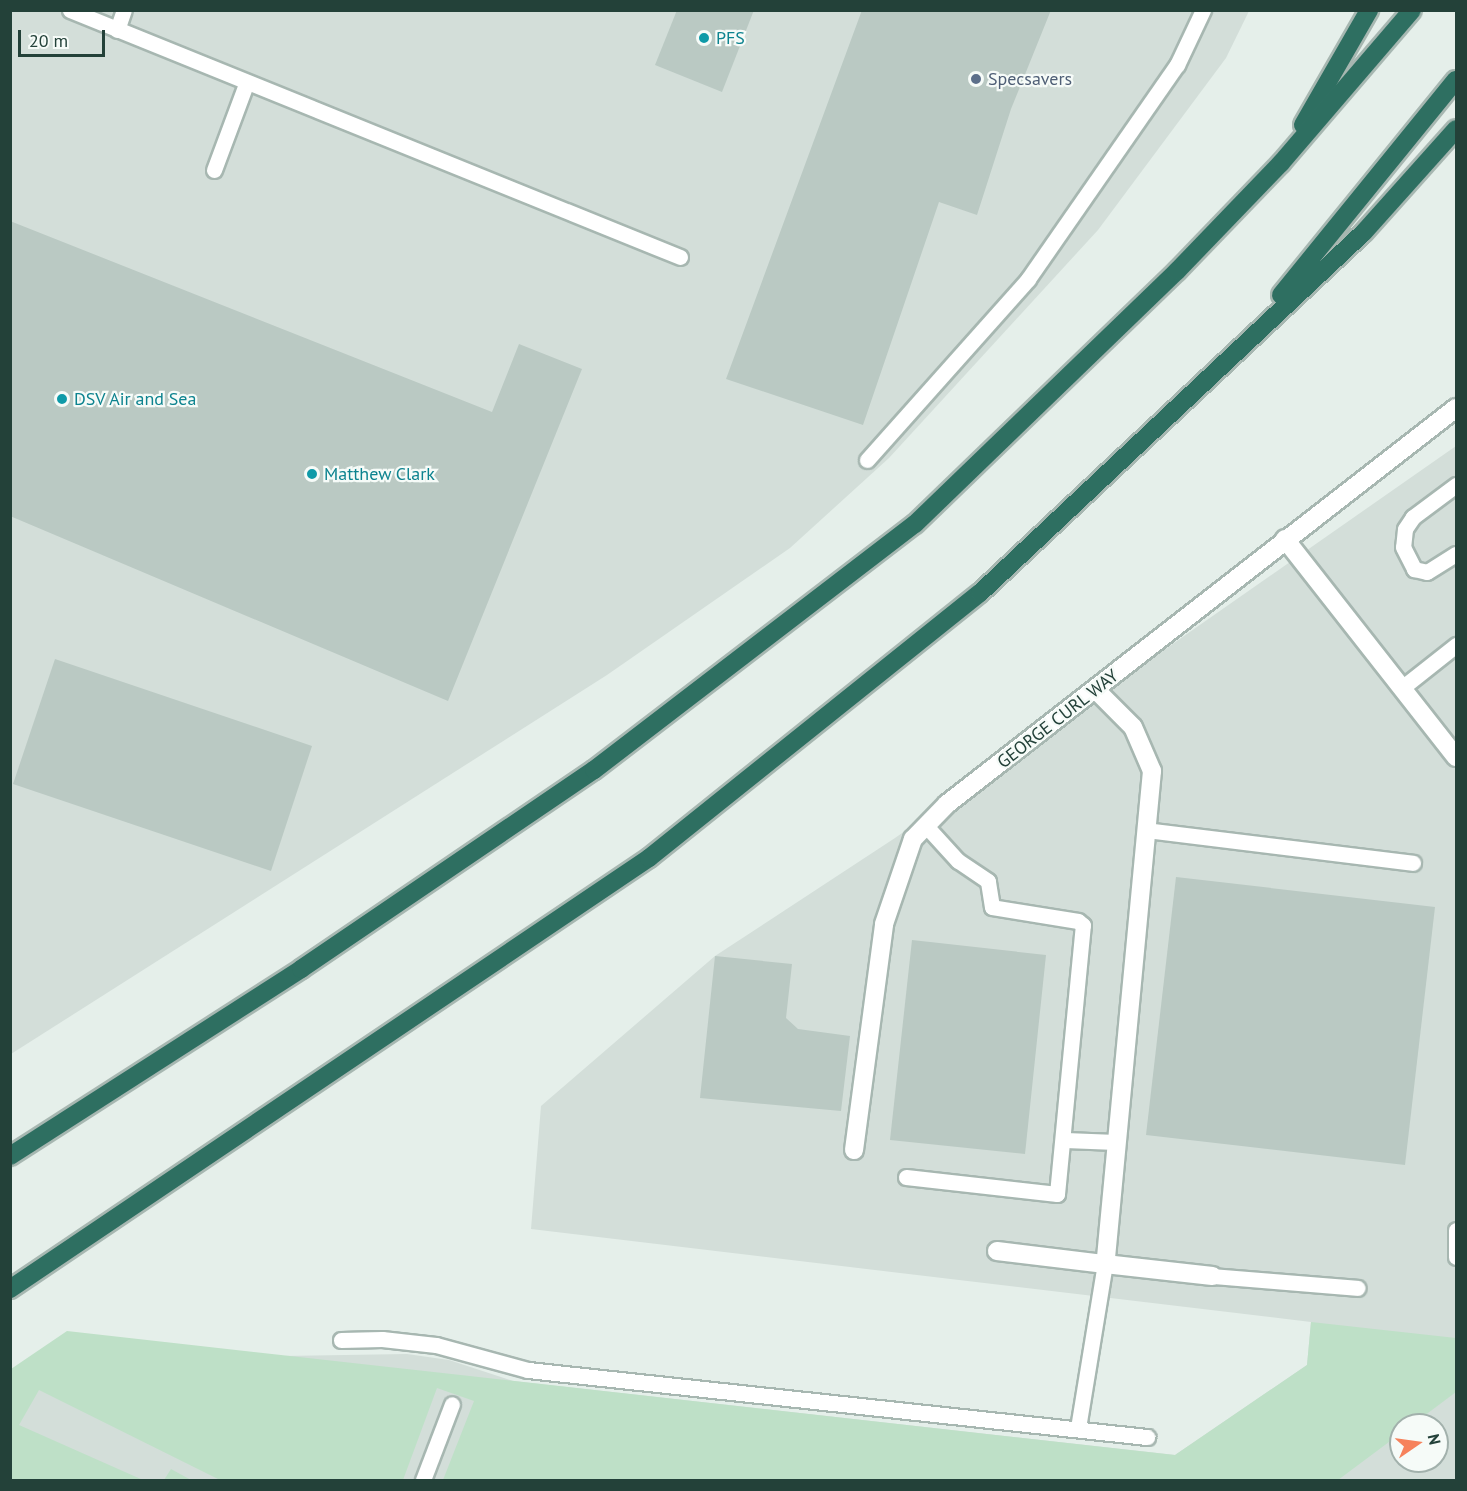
<!DOCTYPE html>
<style>
body{margin:0}
#map{position:relative;width:1467px;height:1491px;overflow:hidden;background:#e5efea;font-family:"PT Sans",sans-serif}
div>[style]{position:absolute}
[style*='--x']{left:calc(var(--x)*1px);top:calc(var(--y)*1px);width:calc(var(--w)*1px);rotate:calc(var(--a)*1deg)}
.built>*{inset:0;background:#d3ded9}
.green>*{inset:0;background:#bee0c7}
.building>*{inset:0;background:#bac9c3}
.roads{filter:drop-shadow(2px 0 #a7b7b1) drop-shadow(-2px 0 #a7b7b1) drop-shadow(0 2px #a7b7b1) drop-shadow(0 -2px #a7b7b1)}
.service>*{height:15px;margin:-7.5px;padding:0 7.5px;transform-origin:7.5px;border-radius:7.5px;background:#fff}
.minor>*{height:18px;margin:-9px;padding:0 9px;transform-origin:9px;border-radius:9px;background:#fff}
.motorway>*{height:18px;margin:-9px;padding:0 9px;transform-origin:9px;border-radius:9px;background:#2e6f61}
.dots>*{width:16px;height:16px;translate:-50% -50%;box-sizing:border-box;border:3px solid #f6fbf8;border-radius:50%}
span{translate:-50% -50%;white-space:nowrap;text-align:center;line-height:1.15;-webkit-text-stroke:4.5px #f6fbf8;paint-order:stroke}
.culture-label{font-size:18px;color:#0d838f}
.left{translate:0 -50%;text-align:left}
.service-label{font-size:18px;color:#4e5e75}
.street-label{font-size:18px;color:#234139}
.frame{position:absolute;inset:0;border:12px solid #234139;pointer-events:none}
.north{position:absolute;left:1389px;top:1413px;width:60px;height:60px;box-sizing:border-box;background:#f6fbf8;border:2px solid #a2b1ac;border-radius:50%;rotate:77deg;font-size:16px;font-weight:700;line-height:24px;text-align:center;color:#234139}
.north::after{content:'';display:block;margin:auto;width:21px;height:27px;background:#f6825c;clip-path:polygon(50% 0,100% 100%,50% 72%,0 100%)}
.scale{position:absolute;left:18px;top:30px;width:87px;height:27px;box-sizing:border-box;border:3px solid #234139;border-top:0;padding-left:8px;font-size:18px;line-height:21px;white-space:nowrap;color:#234139;-webkit-text-stroke:4px #f6fbf8;paint-order:stroke}
</style>
<div id="map">
<div class="built">
<div style="clip-path:polygon(10px 11px,1249px 11px,1226px 58px,1098px 230px,889px 458px,790px 548px,607px 675px,11px 1054px)"></div>
<div style="clip-path:polygon(evenodd,1456px 446px,1456px 1480px,11px 1480px,11px 1369px,283px 1356px,407px 1354px,449px 1360px,513px 1381px,1175px 1455px,1307px 1365px,1311px 1322px,531px 1229px,541px 1106px,715px 956px,895px 838px,1456px 446px,1401px 1425px,1437px 1425px,1437px 1461px,1401px 1461px,1401px 1425px)"></div>
</div>
<div class="green">
<div style="clip-path:polygon(1311px 1322px,1456px 1338px,1456px 1392px,1412px 1425px,1401px 1425px,1401px 1433px,1338px 1480px,443px 1480px,474px 1401px,437px 1388px,403px 1480px,220px 1480px,39px 1390px,19px 1425px,143px 1480px,11px 1480px,11px 1369px,67px 1331px,1175px 1455px,1307px 1365px)"></div>
<div style="clip-path:polygon(171px 1469px,191px 1480px,164px 1480px)"></div>
</div>
<div class="building">
<div style="clip-path:polygon(677px 10px,754px 10px,722px 92px,655px 65px)"></div>
<div style="clip-path:polygon(862px 10px,1051px 10px,1011px 109px,977px 215px,939px 202px,863px 425px,726px 379px)"></div>
<div style="clip-path:polygon(10px 221px,492px 412px,519px 344px,582px 369px,448px 701px,10px 516px)"></div>
<div style="clip-path:polygon(55px 659px,312px 746px,271px 871px,13px 784px)"></div>
<div style="clip-path:polygon(1176px 877px,1435px 907px,1405px 1165px,1146px 1135px)"></div>
<div style="clip-path:polygon(912px 940px,1046px 955px,1025px 1154px,890px 1140px)"></div>
<div style="clip-path:polygon(715px 956px,792px 964px,786px 1018px,798px 1029px,850px 1036px,841px 1111px,700px 1098px)"></div>
</div>
<div class="roads">
<div class="service">
<div style="--x:70;--y:10;--w:658;--a:22.04"></div>
<div style="--x:117;--y:30;--w:21;--a:-71"></div>
<div style="--x:214;--y:170;--w:92;--a:-69.6"></div>
<div style="--x:867;--y:460;--w:242;--a:-48.3"></div>
<div style="--x:1028;--y:279;--w:261;--a:-55.2"></div>
<div style="--x:1177;--y:65;--w:61;--a:-64.7"></div>
<div style="--x:1456;--y:485;--w:54;--a:143.3"></div>
<div style="--x:1413;--y:517;--w:14;--a:124"></div>
<div style="--x:1405;--y:529;--w:18;--a:96"></div>
<div style="--x:1403;--y:547;--w:25;--a:63"></div>
<div style="--x:1414;--y:569;--w:13;--a:13"></div>
<div style="--x:1427;--y:572;--w:34;--a:-32"></div>
<div style="--x:1403;--y:687;--w:68;--a:-38.4"></div>
<div style="--x:1146;--y:830;--w:269;--a:7"></div>
<div style="--x:1065;--y:1140;--w:51;--a:2.2"></div>
<div style="--x:906;--y:1177;--w:152;--a:6.4"></div>
<div style="--x:1057;--y:1194;--w:270;--a:-84.5"></div>
<div style="--x:1083;--y:925;--w:6;--a:-141"></div>
<div style="--x:1078;--y:921;--w:87;--a:-170.8"></div>
<div style="--x:992;--y:907;--w:26;--a:-99"></div>
<div style="--x:988;--y:881;--w:36;--a:-146"></div>
<div style="--x:958;--y:861;--w:47;--a:-132.4"></div>
<div style="--x:1456;--y:1230;--w:27;--a:90"></div>
<div style="--x:1212;--y:1276;--w:146;--a:4.7"></div>
<div style="--x:341;--y:1340;--w:41;--a:-1.4"></div>
<div style="--x:382;--y:1339;--w:54;--a:6.3"></div>
<div style="--x:436;--y:1345;--w:95;--a:15.2"></div>
<div style="--x:528;--y:1370;--w:623;--a:6.18"></div>
<div style="--x:1078;--y:1428;--w:166;--a:-80.7"></div>
<div style="--x:423;--y:1480;--w:81;--a:-69.1"></div>
</div>
<div class="minor">
<div style="--x:1285;--y:539;--w:277;--a:51.9"></div>
<div style="--x:1096;--y:690;--w:52;--a:45"></div>
<div style="--x:1133;--y:727;--w:48;--a:66.6"></div>
<div style="--x:1152;--y:771;--w:495;--a:95.4"></div>
<div style="--x:1105;--y:1264;--w:108;--a:6.4"></div>
<div style="--x:854;--y:1150;--w:228;--a:-82.4"></div>
<div style="--x:884;--y:924;--w:90;--a:-71.2"></div>
<div style="--x:913;--y:839;--w:49;--a:-45.8"></div>
<div style="--x:947;--y:804;--w:645;--a:-37.88"></div>
<div style="--x:997;--y:1251;--w:109;--a:6.9"></div>
</div>
<div class="motorway">
<div style="--x:1303;--y:125;--w:133;--a:-60.1"></div>
<div style="--x:1281;--y:295;--w:277;--a:-50.9"></div>
<div style="--x:10;--y:1156;--w:346;--a:-32.7"></div>
<div style="--x:301;--y:969;--w:354;--a:-34.2"></div>
<div style="--x:594;--y:770;--w:404;--a:-37.5"></div>
<div style="--x:915;--y:524;--w:364;--a:-44"></div>
<div style="--x:1177;--y:271;--w:150;--a:-46.1"></div>
<div style="--x:1281;--y:163;--w:201;--a:-49.4"></div>
<div style="--x:10;--y:1289;--w:771;--a:-34"></div>
<div style="--x:649;--y:858;--w:424;--a:-38.7"></div>
<div style="--x:980;--y:593;--w:527;--a:-43.23"></div>
<div style="--x:1364;--y:232;--w:138;--a:-48.2"></div>
</div>
</div>
<div class="dots">
<div style="left:704px;top:38px;background:#0f9aa8"></div>
<div style="left:976px;top:79px;background:#5c6f8a"></div>
<div style="left:62px;top:399px;background:#0f9aa8"></div>
<div style="left:312px;top:474px;background:#0f9aa8"></div>
</div>
<div class="culture-label">
<span class="left" style="left:716px;top:38px">PFS</span>
<span class="left" style="left:74px;top:399px">DSV Air and Sea</span>
<span class="left" style="left:324px;top:474px">Matthew Clark</span>
</div>
<div class="service-label">
<span class="left" style="left:988px;top:79px">Specsavers</span>
</div>
<div class="street-label">
<span style="left:1058px;top:719px;rotate:-38deg">GEORGE CURL WAY</span>
</div>
<div class="frame"></div>
<div class="north">N</div>
<div class="scale">20 m</div>
</div>
